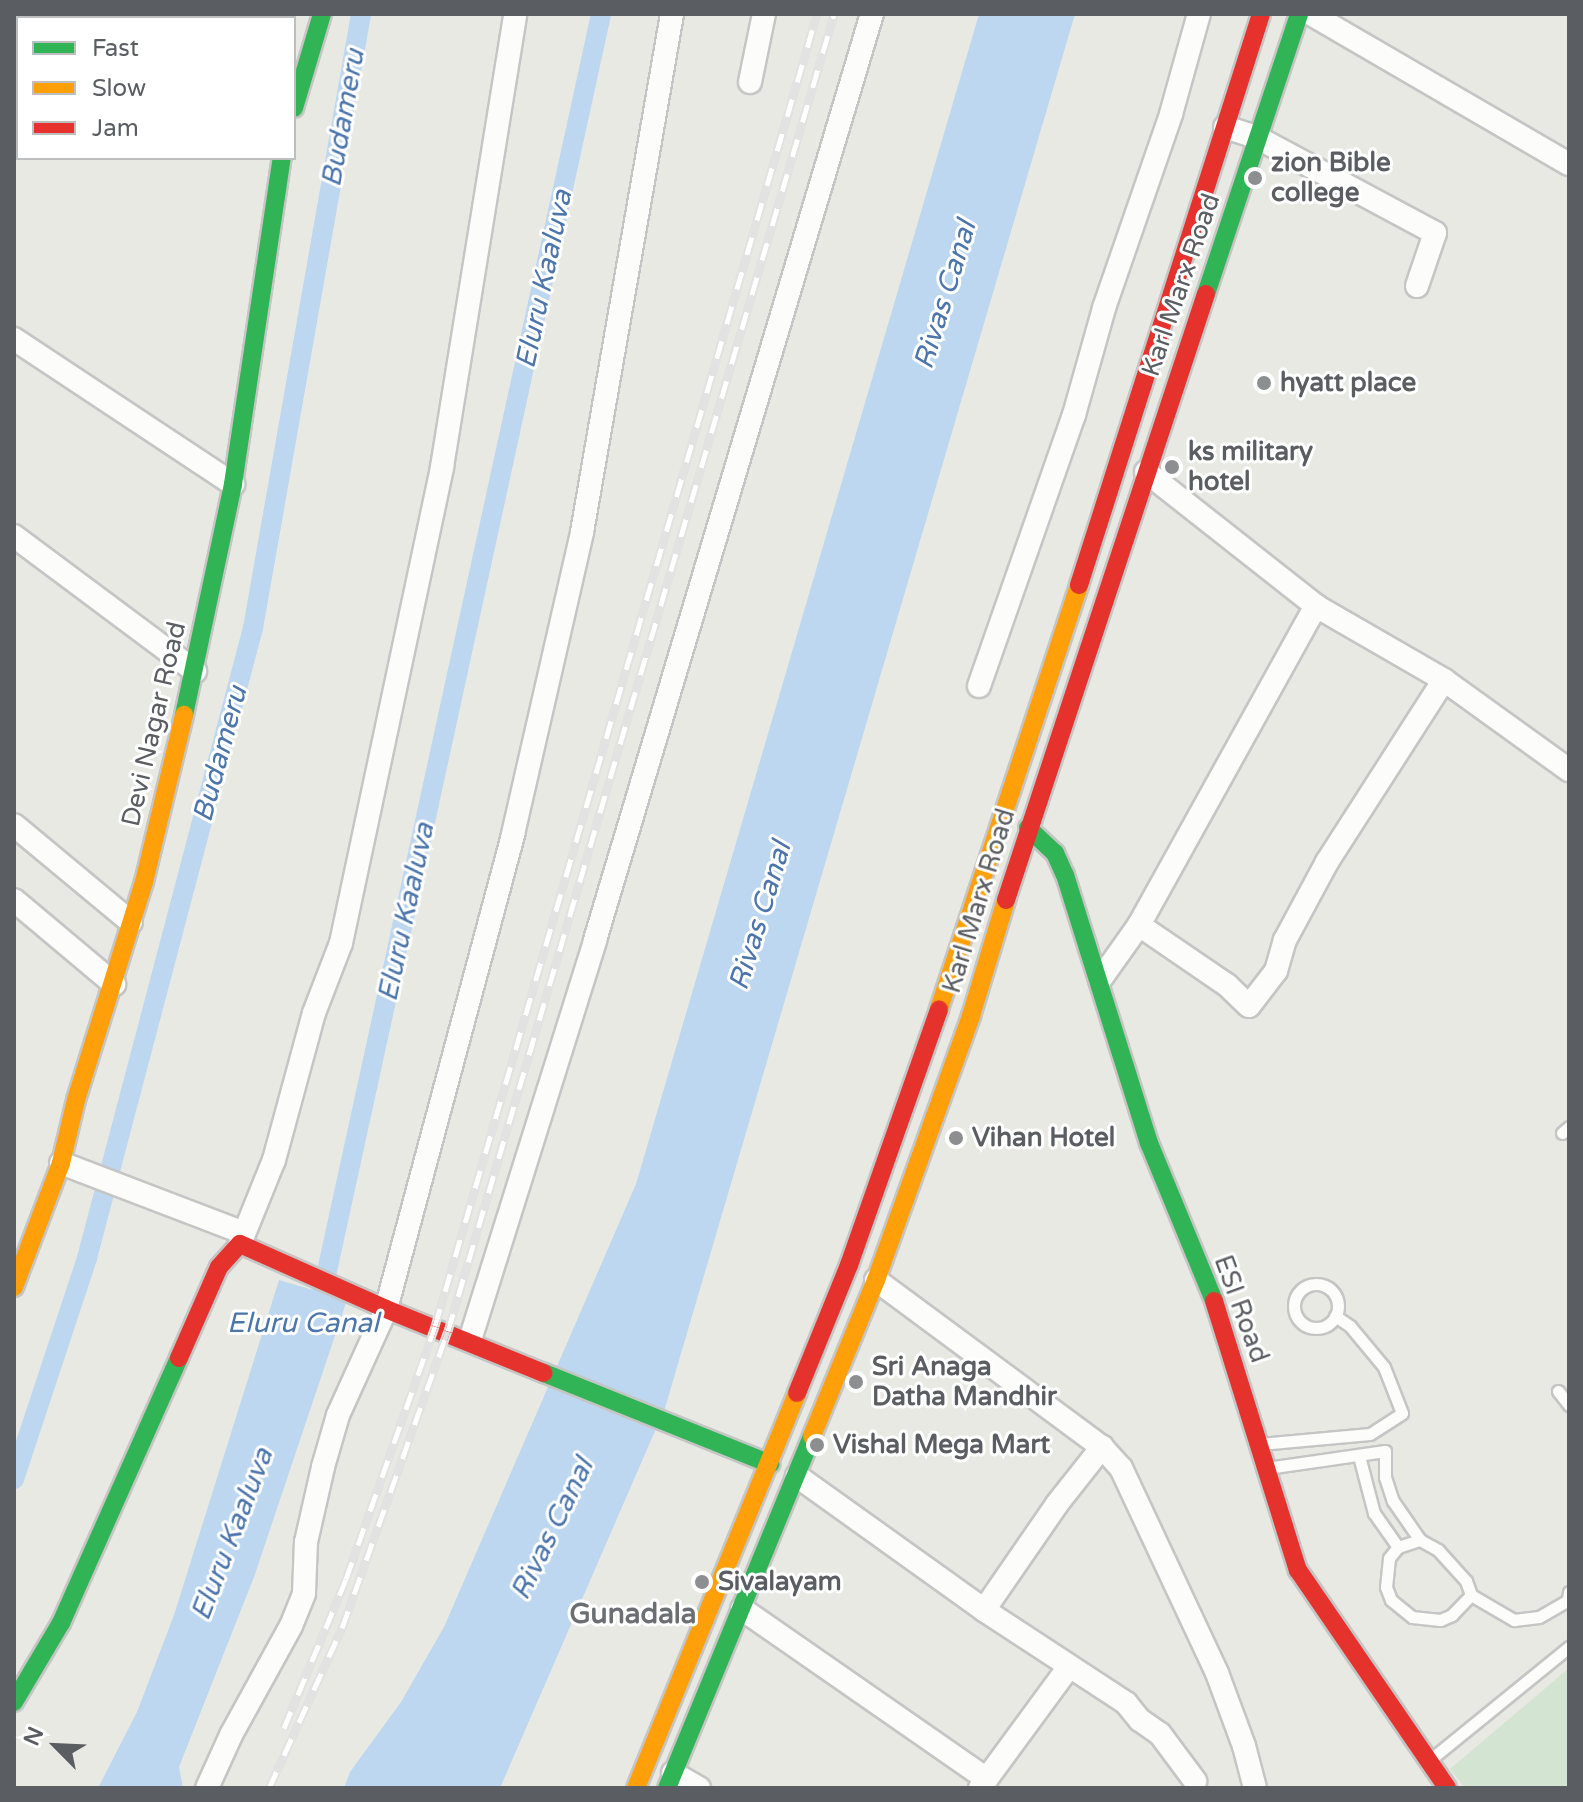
<!DOCTYPE html>
<style>
body{margin:0}
#map{position:relative;width:1583px;height:1802px;overflow:hidden;background:#e9e9e4;font-family:"Varela Round",sans-serif}
div>[style]{position:absolute}
[style*='--x']{left:calc(var(--x)*1px);top:calc(var(--y)*1px);width:calc(var(--w)*1px);rotate:calc(var(--a)*1deg)}
.green>*{inset:0;background:#d3e4d2}
.water>*{inset:0;background:#bcd7ef}
.canal>*{height:20px;margin:-10px;padding:0 10px;transform-origin:10px;border-radius:10px;background:#bcd7ef}
.roads{filter:drop-shadow(2px 0 #c5c5c5) drop-shadow(-2px 0 #c5c5c5) drop-shadow(0 2px #c5c5c5) drop-shadow(0 -2px #c5c5c5)}
.lane>*{height:11px;margin:-5.5px;padding:0 5.5px;transform-origin:5.5px;border-radius:5.5px;background:#fcfcfb}
.lane>.ring{margin:-5.5px;padding:0;box-sizing:content-box;background:none;border:11px solid #fcfcfb;border-radius:50%}
.street>*{height:22px;margin:-11px;padding:0 11px;transform-origin:11px;border-radius:11px;background:#fcfcfb}
.fast>*{height:18px;margin:-9px;padding:0 9px;transform-origin:9px;border-radius:9px;background:#30b455}
.slow>*{height:18px;margin:-9px;padding:0 9px;transform-origin:9px;border-radius:9px;background:#ff9f0a}
.jam>*{height:18px;margin:-9px;padding:0 9px;transform-origin:9px;border-radius:9px;background:#e5322d}
.rail>*{height:9px;margin-top:-4.5px;transform-origin:0;background:repeating-linear-gradient(90deg,#fff 0 18px,#e1e2e1 0 36px);box-sizing:border-box;border-block:2px solid #e1e2e1}
.dots>*{width:22px;height:22px;translate:-50% -50%;box-sizing:border-box;border:4px solid #fff;border-radius:50%}
span{translate:-50% -50%;white-space:nowrap;text-align:center;line-height:1.15;-webkit-text-stroke:6px #fff;paint-order:stroke}
.poi-label{font-size:26px;color:#5a5d61;font-weight:700}
.left{translate:0 -50%;text-align:left}
.street-label{font-size:26px;color:#5a5d61}
.water-label{font-size:28px;color:#4c75ac;font-style:italic}
.neighbourhood-label{font-size:28px;color:#6b6f73;font-weight:700}
.frame{position:absolute;inset:0;border:16px solid #5a5d61;pointer-events:none}
.legend{position:absolute;left:16px;top:16px;width:280px;height:144px;box-sizing:border-box;background:#fff;border:2px solid #bdbec0;margin:0;padding:10px 14px;list-style:none;font-size:24px;color:#5a5d61}
.legend li{display:flex;align-items:center;gap:16px;height:40px}
.legend b{width:40px;border:2px solid #bdbec0}
.north{position:absolute;left:16px;top:1706px;width:80px;height:80px;-webkit-text-stroke:6px #fff;paint-order:stroke;rotate:294deg;font-size:22px;font-weight:700;line-height:32px;text-align:center;color:#5a5d61}
.north::after{content:'';display:block;margin:auto;width:28px;height:36px;background:#5a5d61;clip-path:polygon(50% 0,100% 100%,50% 72%,0 100%)}
</style>
<div id="map">
<div class="green">
<div style="clip-path:polygon(1569px 1668px,1569px 1788px,1465px 1788px,1450px 1769px)"></div>
</div>
<div class="water">
<div style="clip-path:polygon(979px 14px,1075px 14px,665px 1408px,500px 1788px,344px 1788px,350px 1772px,401px 1702px,444px 1627px,636px 1184px)"></div>
<div style="clip-path:polygon(279px 1280px,347px 1300px,254px 1577px,179px 1767px,183px 1788px,98px 1788px,137px 1712px,174px 1615px)"></div>
</div>
<div class="canal">
<div style="--x:322;--y:1294;--w:1310;--a:-77.7"></div>
<div style="--x:14;--y:1479;--w:233;--a:-71.7"></div>
<div style="--x:87;--y:1258;--w:652;--a:-75.24"></div>
<div style="--x:253;--y:628;--w:623;--a:-80.02"></div>
</div>
<div class="roads">
<div class="lane">
<div style="--x:1562;--y:1133;--w:9;--a:-41"></div>
<div class="ring" style="left:1294px;top:1284px;width:33px;height:33px"></div>
<div style="--x:1558;--y:1391;--w:18;--a:52"></div>
<div style="--x:1260;--y:1444;--w:110;--a:-5.2"></div>
<div style="--x:1370;--y:1434;--w:38;--a:-33"></div>
<div style="--x:1402;--y:1413;--w:49;--a:-111.4"></div>
<div style="--x:1384;--y:1367;--w:53;--a:-129.7"></div>
<div style="--x:1350;--y:1326;--w:18;--a:-146"></div>
<div style="--x:1359;--y:1456;--w:59;--a:75.3"></div>
<div style="--x:1374;--y:1513;--w:42;--a:54.8"></div>
<div style="--x:1267;--y:1468;--w:119;--a:-8.2"></div>
<div style="--x:1385;--y:1451;--w:26;--a:90"></div>
<div style="--x:1385;--y:1477;--w:25;--a:72"></div>
<div style="--x:1393;--y:1501;--w:47;--a:55.3"></div>
<div style="--x:1471;--y:1595;--w:28;--a:134"></div>
<div style="--x:1452;--y:1615;--w:13;--a:157"></div>
<div style="--x:1440;--y:1620;--w:28;--a:-174"></div>
<div style="--x:1412;--y:1617;--w:27;--a:-141"></div>
<div style="--x:1391;--y:1600;--w:14;--a:-111"></div>
<div style="--x:1386;--y:1587;--w:29;--a:-84"></div>
<div style="--x:1389;--y:1558;--w:14;--a:-51"></div>
<div style="--x:1398;--y:1547;--w:23;--a:-18"></div>
<div style="--x:1420;--y:1540;--w:21;--a:29"></div>
<div style="--x:1438;--y:1550;--w:42;--a:47.9"></div>
<div style="--x:1466;--y:1581;--w:15;--a:70"></div>
<div style="--x:1471;--y:1595;--w:50;--a:30.2"></div>
<div style="--x:1514;--y:1620;--w:25;--a:-7"></div>
<div style="--x:1539;--y:1617;--w:34;--a:-30"></div>
<div style="--x:1568;--y:1600;--w:8;--a:-83"></div>
<div style="--x:1431;--y:1759;--w:178;--a:-39.1"></div>
</div>
<div class="street">
<div style="--x:98;--y:14;--w:7;--a:34"></div>
<div style="--x:1311;--y:14;--w:298;--a:30.2"></div>
<div style="--x:750;--y:82;--w:69;--a:-78.4"></div>
<div style="--x:1225;--y:127;--w:35;--a:18"></div>
<div style="--x:1258;--y:138;--w:201;--a:28.2"></div>
<div style="--x:1435;--y:233;--w:56;--a:108.8"></div>
<div style="--x:14;--y:339;--w:263;--a:33.5"></div>
<div style="--x:1146;--y:472;--w:216;--a:38.2"></div>
<div style="--x:1316;--y:606;--w:148;--a:30"></div>
<div style="--x:1444;--y:680;--w:154;--a:35.8"></div>
<div style="--x:14;--y:536;--w:226;--a:36.7"></div>
<div style="--x:979;--y:686;--w:287;--a:-70.7"></div>
<div style="--x:1074;--y:415;--w:111;--a:-74.3"></div>
<div style="--x:1104;--y:308;--w:205;--a:-70.9"></div>
<div style="--x:1171;--y:114;--w:104;--a:-74.4"></div>
<div style="--x:14;--y:825;--w:152;--a:39.7"></div>
<div style="--x:14;--y:900;--w:131;--a:40"></div>
<div style="--x:1139;--y:925;--w:107;--a:34.3"></div>
<div style="--x:1227;--y:985;--w:30;--a:44"></div>
<div style="--x:1249;--y:1006;--w:44;--a:-52.4"></div>
<div style="--x:1276;--y:971;--w:32;--a:-74"></div>
<div style="--x:1285;--y:940;--w:89;--a:-61.7"></div>
<div style="--x:1327;--y:862;--w:216;--a:-57.3"></div>
<div style="--x:1100;--y:980;--w:67;--a:-54.7"></div>
<div style="--x:1139;--y:925;--w:365;--a:-61"></div>
<div style="--x:61;--y:1163;--w:196;--a:20.9"></div>
<div style="--x:240;--y:1244;--w:91;--a:-68"></div>
<div style="--x:274;--y:1160;--w:152;--a:-74.8"></div>
<div style="--x:314;--y:1013;--w:75;--a:-68.9"></div>
<div style="--x:341;--y:943;--w:487;--a:-78"></div>
<div style="--x:442;--y:467;--w:459;--a:-80.8"></div>
<div style="--x:876;--y:1280;--w:281;--a:36.5"></div>
<div style="--x:1102;--y:1447;--w:28;--a:48"></div>
<div style="--x:1121;--y:1468;--w:226;--a:64.9"></div>
<div style="--x:1217;--y:1673;--w:78;--a:69.7"></div>
<div style="--x:1244;--y:1746;--w:43;--a:75.3"></div>
<div style="--x:470;--y:1340;--w:419;--a:-72.6"></div>
<div style="--x:595;--y:940;--w:967;--a:-73.35"></div>
<div style="--x:797;--y:1476;--w:230;--a:35.6"></div>
<div style="--x:984;--y:1610;--w:170;--a:33.2"></div>
<div style="--x:1126;--y:1703;--w:22;--a:51"></div>
<div style="--x:1140;--y:1720;--w:24;--a:35"></div>
<div style="--x:1160;--y:1734;--w:59;--a:53.3"></div>
<div style="--x:742;--y:1609;--w:298;--a:34.8"></div>
<div style="--x:984;--y:1610;--w:129;--a:-55.4"></div>
<div style="--x:1057;--y:1504;--w:73;--a:-51.7"></div>
<div style="--x:673;--y:1773;--w:30;--a:30"></div>
<div style="--x:207;--y:1788;--w:58;--a:-65.6"></div>
<div style="--x:231;--y:1735;--w:124;--a:-61.2"></div>
<div style="--x:291;--y:1626;--w:35;--a:-68"></div>
<div style="--x:304;--y:1593;--w:51;--a:-87.8"></div>
<div style="--x:306;--y:1542;--w:77;--a:-77.2"></div>
<div style="--x:323;--y:1467;--w:54;--a:-73.9"></div>
<div style="--x:338;--y:1415;--w:116;--a:-65.6"></div>
<div style="--x:386;--y:1309;--w:492;--a:-75"></div>
<div style="--x:513;--y:834;--w:310;--a:-77.1"></div>
<div style="--x:582;--y:532;--w:526;--a:-80.14"></div>
<div style="--x:980;--y:1788;--w:150;--a:-53.7"></div>
</div>
<div class="fast">
<div style="--x:294;--y:108;--w:98;--a:-73.4"></div>
<div style="--x:1206;--y:294;--w:295;--a:-71.6"></div>
<div style="--x:184;--y:715;--w:236;--a:-78"></div>
<div style="--x:233;--y:484;--w:330;--a:-81.5"></div>
<div style="--x:1028;--y:828;--w:37;--a:43"></div>
<div style="--x:1055;--y:853;--w:24;--a:66"></div>
<div style="--x:1065;--y:875;--w:281;--a:72.6"></div>
<div style="--x:1149;--y:1143;--w:171;--a:67.6"></div>
<div style="--x:544;--y:1373;--w:244;--a:21.9"></div>
<div style="--x:14;--y:1702;--w:92;--a:-59.3"></div>
<div style="--x:61;--y:1623;--w:290;--a:-66"></div>
<div style="--x:667;--y:1788;--w:381;--a:-67.6"></div>
</div>
<div class="slow">
<div style="--x:939;--y:1009;--w:447;--a:-71.7"></div>
<div style="--x:14;--y:1287;--w:133;--a:-69.2"></div>
<div style="--x:61;--y:1163;--w:65;--a:-76.6"></div>
<div style="--x:76;--y:1100;--w:228;--a:-72.7"></div>
<div style="--x:144;--y:882;--w:172;--a:-76.5"></div>
<div style="--x:812;--y:1436;--w:169;--a:-67.7"></div>
<div style="--x:876;--y:1280;--w:281;--a:-70.2"></div>
<div style="--x:971;--y:1016;--w:121;--a:-73.2"></div>
<div style="--x:636;--y:1788;--w:427;--a:-67.8"></div>
</div>
<div class="jam">
<div style="--x:1079;--y:585;--w:599;--a:-72.32"></div>
<div style="--x:1006;--y:900;--w:638;--a:-71.74"></div>
<div style="--x:1214;--y:1301;--w:282;--a:72.7"></div>
<div style="--x:1298;--y:1570;--w:264;--a:55.6"></div>
<div style="--x:179;--y:1358;--w:99;--a:-66.3"></div>
<div style="--x:219;--y:1267;--w:31;--a:-48"></div>
<div style="--x:240;--y:1244;--w:160;--a:24"></div>
<div style="--x:386;--y:1309;--w:170;--a:22.1"></div>
<div style="--x:797;--y:1393;--w:138;--a:-67.9"></div>
<div style="--x:849;--y:1265;--w:271;--a:-70.6"></div>
</div>
</div>
<div class="rail">
<div style="--x:284;--y:1728;--w:161;--a:-67.4"></div>
<div style="--x:346;--y:1579;--w:268;--a:-70.6"></div>
<div style="--x:435;--y:1326;--w:1366;--a:-73.77"></div>
<div style="--x:269;--y:1788;--w:176;--a:-65.5"></div>
<div style="--x:342;--y:1628;--w:315;--a:-70.4"></div>
<div style="--x:448;--y:1331;--w:1372;--a:-73.66"></div>
</div>
<div class="dots">
<div style="left:1255px;top:178px;background:#8c8e8f"></div>
<div style="left:1264px;top:383px;background:#8c8e8f"></div>
<div style="left:1172px;top:467px;background:#8c8e8f"></div>
<div style="left:956px;top:1138px;background:#8c8e8f"></div>
<div style="left:856px;top:1382px;background:#8c8e8f"></div>
<div style="left:817px;top:1445px;background:#8c8e8f"></div>
<div style="left:702px;top:1582px;background:#8c8e8f"></div>
</div>
<div class="poi-label">
<span class="left" style="left:1271px;top:178px">zion Bible<br>college</span>
<span class="left" style="left:1280px;top:383px">hyatt place</span>
<span class="left" style="left:1188px;top:467px">ks military<br>hotel</span>
<span class="left" style="left:972px;top:1138px">Vihan Hotel</span>
<span class="left" style="left:872px;top:1382px">Sri Anaga<br>Datha Mandhir</span>
<span class="left" style="left:833px;top:1445px">Vishal Mega Mart</span>
<span class="left" style="left:718px;top:1582px">Sivalayam</span>
</div>
<div class="street-label">
<span style="left:1181px;top:285px;rotate:-71deg">Karl Marx Road</span>
<span style="left:154px;top:724px;rotate:-77deg">Devi Nagar Road</span>
<span style="left:979px;top:901px;rotate:-73deg">Karl Marx Road</span>
<span style="left:1241px;top:1309px;rotate:70deg">ESI Road</span>
</div>
<div class="water-label">
<span style="left:343px;top:118px;rotate:-80deg">Budameru</span>
<span style="left:544px;top:279px;rotate:-78deg">Eluru Kaaluva</span>
<span style="left:945px;top:295px;rotate:-73deg">Rivas Canal</span>
<span style="left:220px;top:754px;rotate:-75deg">Budameru</span>
<span style="left:406px;top:912px;rotate:-78deg">Eluru Kaaluva</span>
<span style="left:760px;top:916px;rotate:-73deg">Rivas Canal</span>
<span style="left:303px;top:1323px">Eluru Canal</span>
<span style="left:552px;top:1529px;rotate:-64deg">Rivas Canal</span>
<span style="left:232px;top:1534px;rotate:-69deg">Eluru Kaaluva</span>
</div>
<div class="neighbourhood-label">
<span style="left:633px;top:1614px">Gunadala</span>
</div>
<div class="frame"></div>
<ul class="legend">
<li><b style="height:10px;background:#30b455"></b>Fast</li>
<li><b style="height:10px;background:#ff9f0a"></b>Slow</li>
<li><b style="height:10px;background:#e5322d"></b>Jam</li>
</ul>
<div class="north">N</div>
</div>
